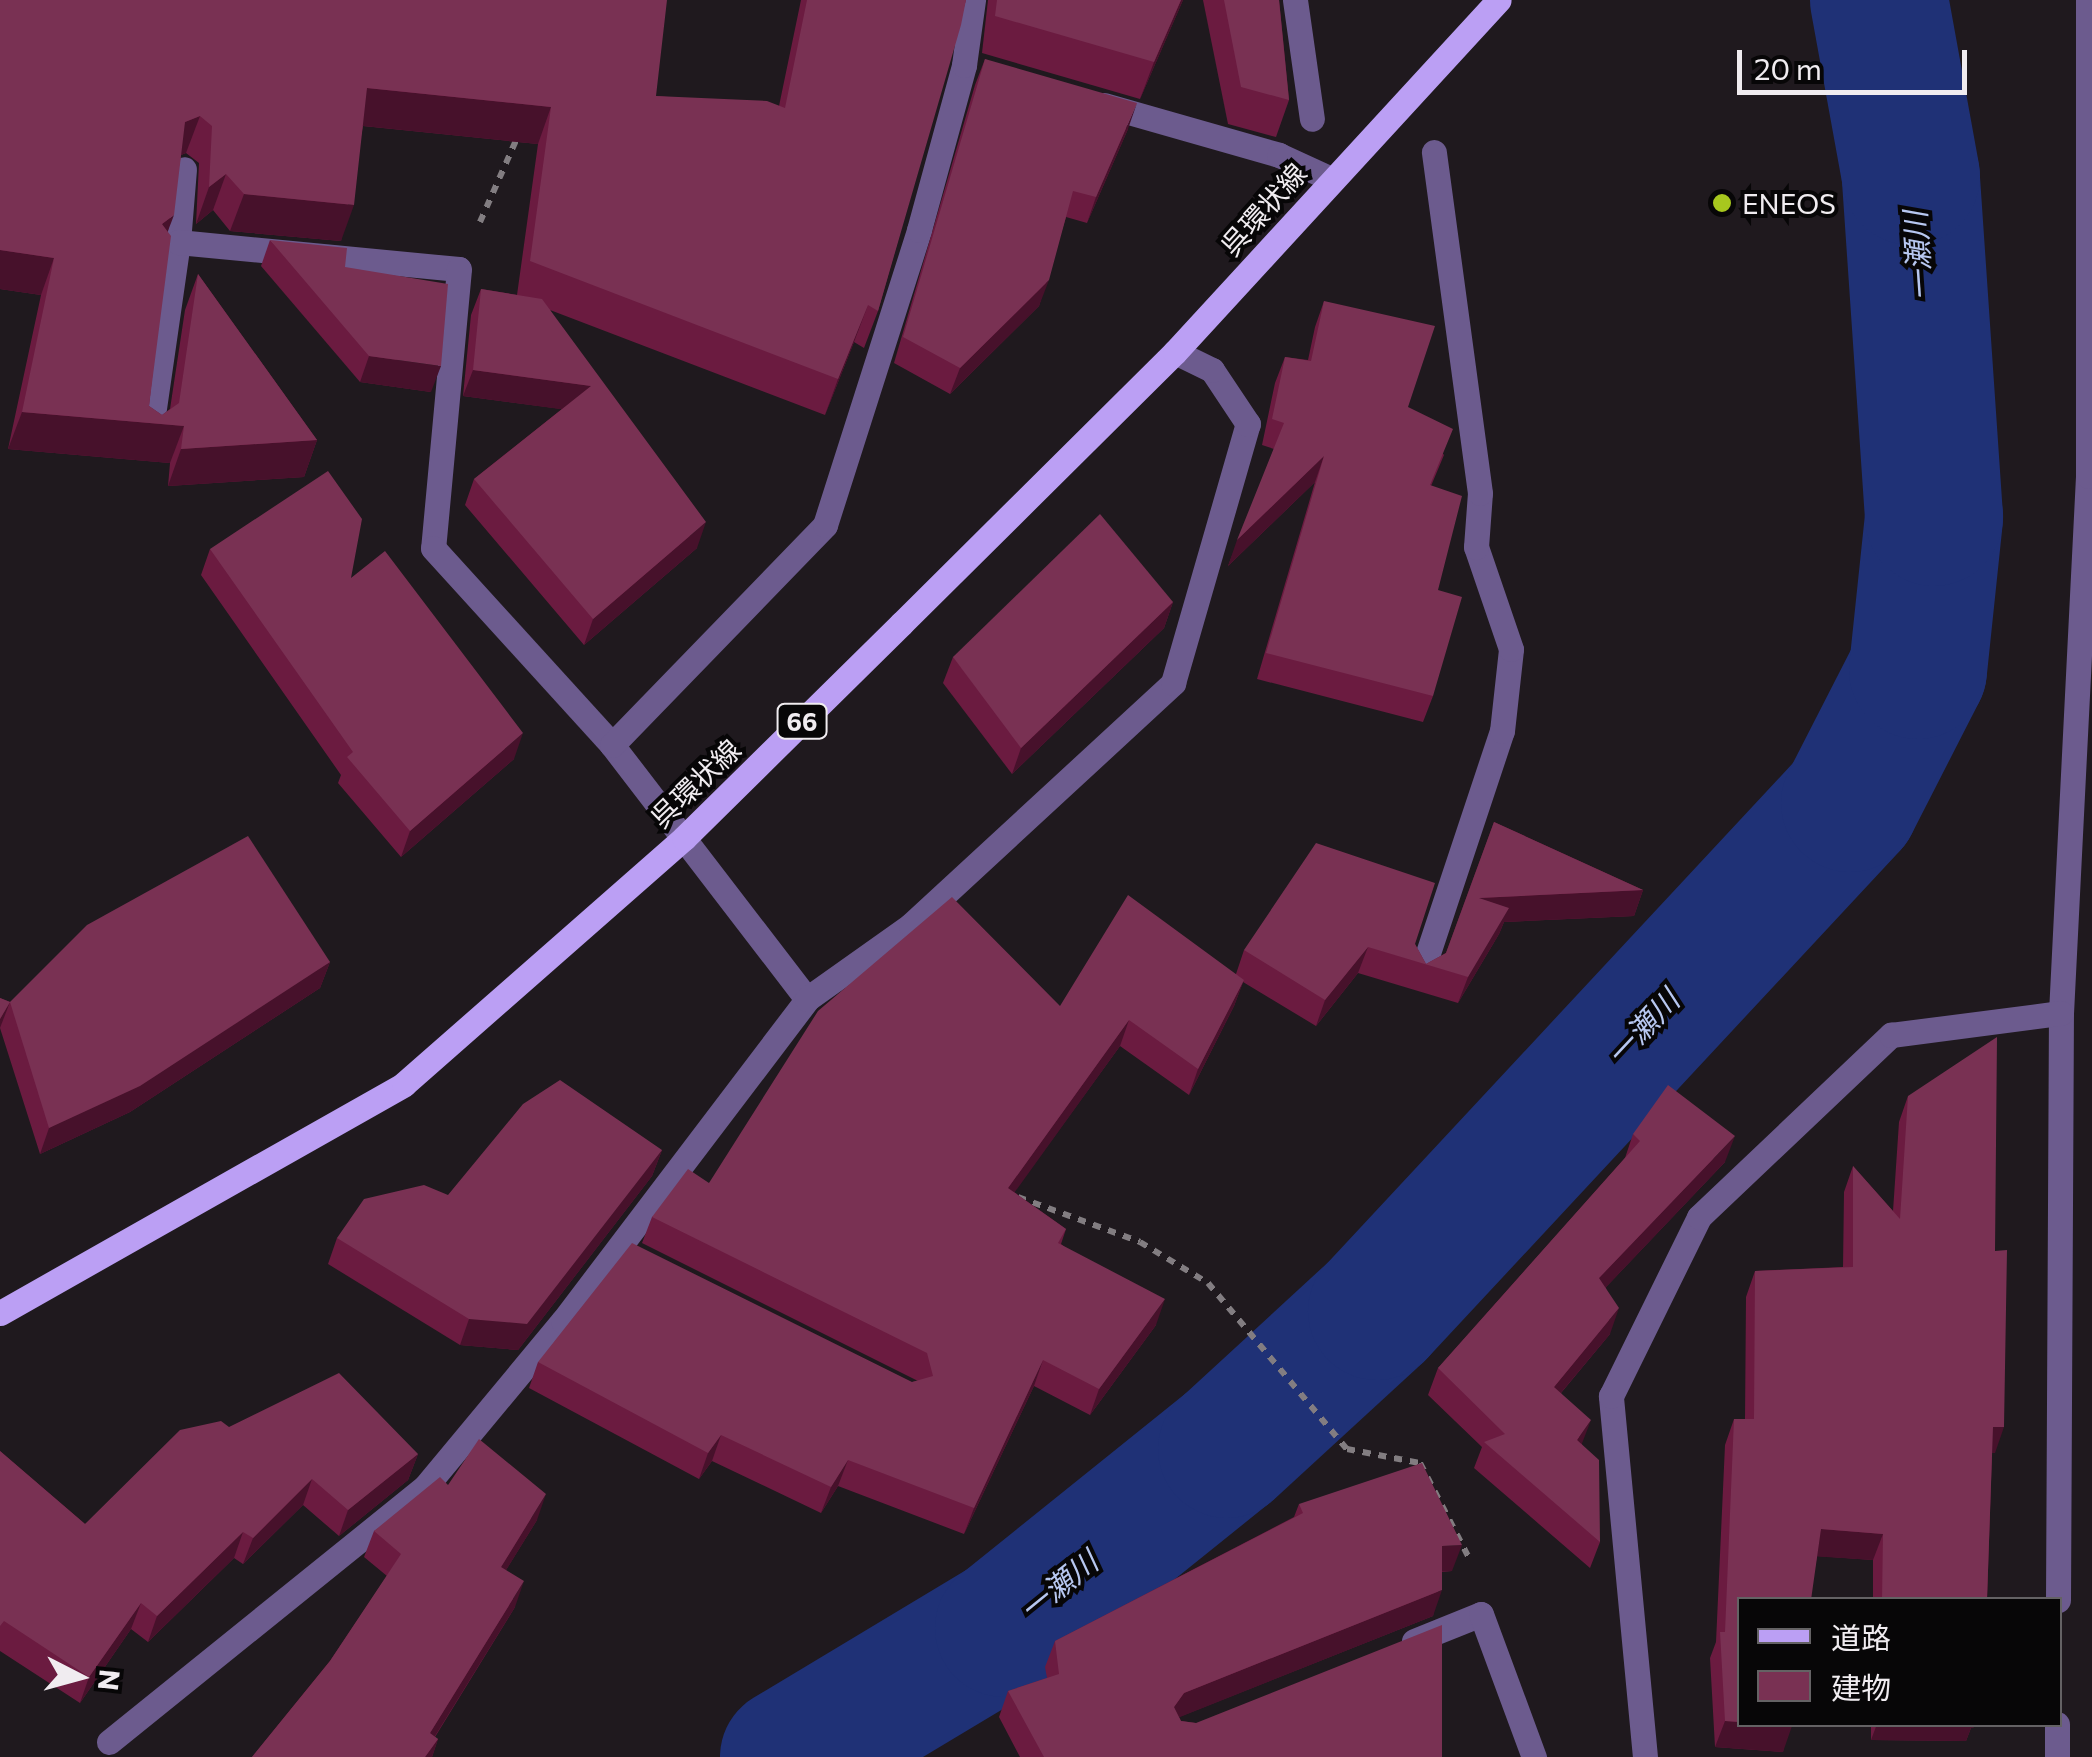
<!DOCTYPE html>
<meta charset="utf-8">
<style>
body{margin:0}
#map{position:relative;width:2092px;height:1757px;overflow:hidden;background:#1f191e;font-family:Commissioner,"Noto Sans JP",sans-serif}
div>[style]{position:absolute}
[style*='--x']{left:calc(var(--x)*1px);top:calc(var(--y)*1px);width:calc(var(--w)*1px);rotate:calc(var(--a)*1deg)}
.river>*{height:138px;margin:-69px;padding:0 69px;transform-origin:69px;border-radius:69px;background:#1f3176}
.path>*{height:6px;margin-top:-3px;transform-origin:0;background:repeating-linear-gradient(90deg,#827d81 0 8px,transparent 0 16px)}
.street>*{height:25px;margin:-12.5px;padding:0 12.5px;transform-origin:12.5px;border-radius:12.5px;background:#6c5b8e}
.primary>*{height:25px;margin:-12.5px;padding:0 12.5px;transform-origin:12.5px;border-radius:12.5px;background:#bb9ff4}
.wall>*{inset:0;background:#6b1b40}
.shaded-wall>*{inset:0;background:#47112b}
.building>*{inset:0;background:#793153}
.dots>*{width:28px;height:28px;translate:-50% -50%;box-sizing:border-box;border:5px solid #070607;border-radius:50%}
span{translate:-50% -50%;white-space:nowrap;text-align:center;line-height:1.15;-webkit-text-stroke:8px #070607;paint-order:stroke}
.shield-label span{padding:2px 8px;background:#070607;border:2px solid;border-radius:8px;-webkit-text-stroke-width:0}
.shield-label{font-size:25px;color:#f0ecf0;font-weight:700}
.poi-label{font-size:28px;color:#f0ecf0}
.left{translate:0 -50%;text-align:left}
.street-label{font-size:28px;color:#f0ecf0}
.water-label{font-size:30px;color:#b7c7f0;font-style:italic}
.legend{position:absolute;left:1737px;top:1597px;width:325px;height:130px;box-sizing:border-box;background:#070607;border:2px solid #646264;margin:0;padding:12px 18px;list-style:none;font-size:30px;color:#f0ecf0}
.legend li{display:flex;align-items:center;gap:20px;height:50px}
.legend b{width:50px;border:2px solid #646264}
.north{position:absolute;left:30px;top:1627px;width:100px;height:100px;-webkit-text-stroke:8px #070607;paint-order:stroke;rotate:96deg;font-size:28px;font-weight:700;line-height:40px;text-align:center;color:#f0ecf0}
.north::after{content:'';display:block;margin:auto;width:35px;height:45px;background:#f0ecf0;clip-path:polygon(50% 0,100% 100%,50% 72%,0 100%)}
.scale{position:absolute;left:1737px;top:50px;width:230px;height:45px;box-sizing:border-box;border:5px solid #f0ecf0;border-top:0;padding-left:12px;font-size:30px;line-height:35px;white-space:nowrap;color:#f0ecf0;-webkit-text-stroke:8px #070607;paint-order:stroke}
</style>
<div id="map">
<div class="river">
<div style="--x:789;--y:1757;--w:251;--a:-31"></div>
<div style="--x:1004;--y:1628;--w:286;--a:-38.8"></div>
<div style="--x:1227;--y:1449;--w:204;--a:-42.6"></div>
<div style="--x:1377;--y:1311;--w:694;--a:-47.04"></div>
<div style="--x:1850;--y:803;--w:149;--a:-62.9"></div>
<div style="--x:1918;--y:670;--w:154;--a:-84"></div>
<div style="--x:1934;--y:517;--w:342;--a:-93.9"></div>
<div style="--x:1911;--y:176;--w:179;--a:-100.3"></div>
</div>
<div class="path">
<div style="--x:480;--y:222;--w:92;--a:-66.2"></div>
<div style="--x:1018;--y:1197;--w:130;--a:20.2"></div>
<div style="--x:1140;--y:1242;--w:79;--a:31.1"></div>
<div style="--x:1208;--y:1283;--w:217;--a:50.1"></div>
<div style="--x:1347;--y:1449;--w:74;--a:10.9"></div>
<div style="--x:1420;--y:1463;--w:111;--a:62.7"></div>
</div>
<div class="street">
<div style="--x:1295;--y:0;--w:120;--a:81.9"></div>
<div style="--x:1104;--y:105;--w:182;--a:15.9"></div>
<div style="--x:1279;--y:155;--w:57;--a:24.8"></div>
<div style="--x:178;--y:242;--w:73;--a:-85.3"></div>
<div style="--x:150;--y:436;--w:196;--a:-81.8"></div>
<div style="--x:178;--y:242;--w:282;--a:5.5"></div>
<div style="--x:459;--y:269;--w:280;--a:95.3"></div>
<div style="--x:433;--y:548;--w:266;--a:47.7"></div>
<div style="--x:612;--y:745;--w:320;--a:52.5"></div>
<div style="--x:612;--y:745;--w:306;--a:-45.9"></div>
<div style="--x:825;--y:525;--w:310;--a:-72.3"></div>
<div style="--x:919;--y:230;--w:171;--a:-74.7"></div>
<div style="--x:964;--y:65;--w:66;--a:-82.1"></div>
<div style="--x:1421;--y:974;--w:256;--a:-71.6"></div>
<div style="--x:1502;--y:731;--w:82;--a:-83.7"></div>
<div style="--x:1511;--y:649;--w:108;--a:-108.9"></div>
<div style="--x:1476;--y:547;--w:54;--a:-85.8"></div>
<div style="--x:1480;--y:493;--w:344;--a:-97.7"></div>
<div style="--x:2058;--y:1600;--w:587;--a:-89.71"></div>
<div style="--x:2061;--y:1013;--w:538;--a:-87.12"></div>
<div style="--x:2088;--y:476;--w:476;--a:-90"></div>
<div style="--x:1414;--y:1641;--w:72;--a:-21.9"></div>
<div style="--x:1481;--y:1614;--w:153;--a:69.7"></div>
<div style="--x:109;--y:1742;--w:406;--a:-38.9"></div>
<div style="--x:425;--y:1487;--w:216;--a:-50.3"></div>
<div style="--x:563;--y:1321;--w:404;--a:-52.8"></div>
<div style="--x:807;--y:999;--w:128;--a:-35.4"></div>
<div style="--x:911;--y:925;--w:357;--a:-42.7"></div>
<div style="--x:1173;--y:683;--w:270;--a:-73.9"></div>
<div style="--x:1248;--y:424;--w:65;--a:-123.7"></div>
<div style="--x:1212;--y:370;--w:41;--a:-154.1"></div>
<div style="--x:1645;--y:1757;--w:363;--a:-95.4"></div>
<div style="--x:1611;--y:1396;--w:199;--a:-63.8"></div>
<div style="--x:1699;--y:1217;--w:265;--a:-43.5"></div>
<div style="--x:1891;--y:1035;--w:171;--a:-7.4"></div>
<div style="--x:2057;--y:1757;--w:33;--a:-90"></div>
</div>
<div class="primary">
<div style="--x:0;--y:1313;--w:464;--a:-29.5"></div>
<div style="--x:404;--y:1084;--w:373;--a:-41.3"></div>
<div style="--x:684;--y:838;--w:305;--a:-44.6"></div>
<div style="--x:901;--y:624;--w:386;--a:-44.8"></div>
<div style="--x:1175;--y:352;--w:478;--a:-47.4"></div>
</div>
<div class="wall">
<div style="clip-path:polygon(0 0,656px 96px,779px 106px,801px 0,966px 0,878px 311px,864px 348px,854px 342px,825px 415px,550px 310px,697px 548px,584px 645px,465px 505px,474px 479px,562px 409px,463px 396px,471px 315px,481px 289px,517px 295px,538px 144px,363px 126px,341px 241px,230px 231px,213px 210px,196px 224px,199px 163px,186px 153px,181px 155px,168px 231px,149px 406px,162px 415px,170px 409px,185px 310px,198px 274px,317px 440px,304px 477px,168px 486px,170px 463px,8px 449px,41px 295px,0 289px)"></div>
<div style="clip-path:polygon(988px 0,1183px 0,1140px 99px,982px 53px)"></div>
<div style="clip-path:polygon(1203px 0,1279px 0,1289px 100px,1276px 137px,1228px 124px)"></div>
<div style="clip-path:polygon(985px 59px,1128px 129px,1087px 223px,1066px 217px,1039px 306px,950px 394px,894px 363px,975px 85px)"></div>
<div style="clip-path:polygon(270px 240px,431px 392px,360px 382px,261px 266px)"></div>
<div style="clip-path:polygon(1324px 301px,1444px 455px,1431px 486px,1438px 590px,1433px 696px,1423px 722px,1257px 679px,1315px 482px,1228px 566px,1274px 449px,1262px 445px,1275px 383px,1285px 357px,1308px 360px,1315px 327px)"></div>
<div style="clip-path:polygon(210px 549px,351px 578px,514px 759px,401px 857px,338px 783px,341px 775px,201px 575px)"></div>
<div style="clip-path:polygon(1173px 602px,1164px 628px,1012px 774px,943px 683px,953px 657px)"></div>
<div style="clip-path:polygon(1494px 822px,1643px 890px,1634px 916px,1504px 922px,1499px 934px,1458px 1003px,1358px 973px,1316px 1026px,1243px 982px,1234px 1006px,1189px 1095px,1120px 1046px,1014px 1192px,1066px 1229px,1061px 1244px,1156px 1325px,1090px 1415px,1034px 1386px,964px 1534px,838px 1486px,821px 1513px,712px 1461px,699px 1479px,529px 1388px,538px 1362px,912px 1382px,918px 1381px,642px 1243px,652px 1217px,709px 1183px,1060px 1006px,1236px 974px,1244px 950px,1415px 944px,1426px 964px,1446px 953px)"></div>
<div style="clip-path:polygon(330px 962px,320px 988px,130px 1112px,40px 1154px,0 1028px,0 998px,10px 1002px)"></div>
<div style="clip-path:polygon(1908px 1096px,1995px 1453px,1992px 1453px,1987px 1600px,1873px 1600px,1873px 1560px,1817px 1556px,1783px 1752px,1715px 1747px,1710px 1658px,1716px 1642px,1725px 1445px,1734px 1419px,1745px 1419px,1746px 1297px,1755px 1271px,1843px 1267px,1844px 1192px,1853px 1166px,1893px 1211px,1899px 1122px)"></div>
<div style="clip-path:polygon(1633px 1134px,1725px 1162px,1606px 1287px,1610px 1334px,1561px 1393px,1582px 1444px,1600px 1542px,1590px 1568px,1474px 1468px,1482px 1447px,1428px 1395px,1438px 1368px,1625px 1158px)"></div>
<div style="clip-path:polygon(662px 1150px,652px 1176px,518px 1350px,460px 1345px,328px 1264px,337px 1238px,448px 1195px)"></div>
<div style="clip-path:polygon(229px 1427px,418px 1454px,408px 1480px,339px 1536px,303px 1505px,243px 1564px,234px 1558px,148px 1642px,131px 1629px,80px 1703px,0 1651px,0 1451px,85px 1524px)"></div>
<div style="clip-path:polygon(448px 1485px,537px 1520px,506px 1570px,515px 1607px,435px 1737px,438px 1739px,432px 1757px,252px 1757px,330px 1661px,387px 1576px,364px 1557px,374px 1531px)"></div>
<div style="clip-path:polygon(1299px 1504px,1452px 1571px,1442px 1572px,1433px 1616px,1179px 1717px,1181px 1721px,1442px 1757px,1020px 1757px,999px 1717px,1008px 1691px,1047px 1678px,1045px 1667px,1055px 1641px,1294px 1517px)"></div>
<div style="clip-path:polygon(1871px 1724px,1975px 1724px,1973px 1728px,1971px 1728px,1966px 1741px,1871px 1740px)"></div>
</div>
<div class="shaded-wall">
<div style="clip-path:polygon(1181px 0,1183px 0,1140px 99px,1154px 62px)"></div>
<div style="clip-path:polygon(367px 88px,551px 107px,538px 144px,354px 125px)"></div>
<div style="clip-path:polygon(1137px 103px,1128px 129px,1087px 223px,1096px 197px)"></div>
<div style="clip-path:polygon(200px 116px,186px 153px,171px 159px,185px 122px)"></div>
<div style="clip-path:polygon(226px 174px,213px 210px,196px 224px,209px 187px)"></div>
<div style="clip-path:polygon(244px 194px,354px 205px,341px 241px,230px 231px)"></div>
<div style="clip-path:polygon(174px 215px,160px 252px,162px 224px)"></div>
<div style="clip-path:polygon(0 250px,54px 258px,41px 295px,0 289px)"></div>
<div style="clip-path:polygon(1049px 280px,1039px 306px,950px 394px,960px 368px)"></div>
<div style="clip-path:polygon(868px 305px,854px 342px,825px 415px,838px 379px)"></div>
<div style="clip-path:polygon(369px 356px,441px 366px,431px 392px,360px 382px)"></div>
<div style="clip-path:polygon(473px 370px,591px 386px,582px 412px,463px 396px)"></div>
<div style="clip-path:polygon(22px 412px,184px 426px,170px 463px,8px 449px)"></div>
<div style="clip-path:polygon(317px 440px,304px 477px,168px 486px,181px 449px)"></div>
<div style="clip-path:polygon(1324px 456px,1315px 482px,1228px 566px,1237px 540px)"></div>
<div style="clip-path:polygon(706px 522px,697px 548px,584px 645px,593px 619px)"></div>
<div style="clip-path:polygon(1173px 602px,1164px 628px,1012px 774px,1021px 748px)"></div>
<div style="clip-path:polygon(523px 733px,514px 759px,401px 857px,410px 831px)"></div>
<div style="clip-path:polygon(1643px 890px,1634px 916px,1504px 922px,1499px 934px,1458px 1003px,1468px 977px,1479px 898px)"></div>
<div style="clip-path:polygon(1368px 947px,1358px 973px,1316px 1026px,1325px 1000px)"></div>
<div style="clip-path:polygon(330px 962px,320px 988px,130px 1112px,40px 1154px,49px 1128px)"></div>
<div style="clip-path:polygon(1244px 980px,1234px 1006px,1189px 1095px,1198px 1069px)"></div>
<div style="clip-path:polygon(10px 1002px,0 1028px,0 1019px)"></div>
<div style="clip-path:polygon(1129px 1020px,1120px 1046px,999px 1214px,1008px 1188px)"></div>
<div style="clip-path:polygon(1735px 1136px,1725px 1162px,1590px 1304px,1599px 1278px)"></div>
<div style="clip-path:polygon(662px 1150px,652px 1176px,518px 1350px,460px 1345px,469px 1319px)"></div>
<div style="clip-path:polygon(1165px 1299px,1156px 1325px,1090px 1415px,1099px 1389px)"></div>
<div style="clip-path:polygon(1619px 1308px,1610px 1334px,1544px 1413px,1554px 1387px)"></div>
<div style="clip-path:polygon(1043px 1360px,1034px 1386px,964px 1534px,974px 1508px)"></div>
<div style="clip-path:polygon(1591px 1420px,1581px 1446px,1577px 1440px)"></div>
<div style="clip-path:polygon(1993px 1427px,2004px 1427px,1995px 1453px,1984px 1453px)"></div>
<div style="clip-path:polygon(721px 1435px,712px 1461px,699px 1479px,708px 1453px)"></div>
<div style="clip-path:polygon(418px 1454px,408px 1480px,339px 1536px,348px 1510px)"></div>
<div style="clip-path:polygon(848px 1460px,838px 1486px,821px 1513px,831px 1487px)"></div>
<div style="clip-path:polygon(312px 1479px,303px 1505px,243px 1564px,253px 1538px)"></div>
<div style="clip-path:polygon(546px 1494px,537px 1520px,492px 1593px,501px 1567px)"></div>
<div style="clip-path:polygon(1821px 1529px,1883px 1534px,1873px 1560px,1811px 1556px)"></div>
<div style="clip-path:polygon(243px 1532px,234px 1558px,148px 1642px,157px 1616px)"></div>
<div style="clip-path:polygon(1462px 1545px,1452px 1571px,1433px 1572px,1442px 1546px)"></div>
<div style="clip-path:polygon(524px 1581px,515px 1607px,422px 1757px,430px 1733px)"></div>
<div style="clip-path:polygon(1442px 1590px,1433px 1616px,1175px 1719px,1174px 1707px,1184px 1693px)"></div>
<div style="clip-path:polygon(141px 1603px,131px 1629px,80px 1703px,89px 1677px)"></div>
<div style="clip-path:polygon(1725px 1721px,1740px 1722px,1740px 1724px,1792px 1726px,1783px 1752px,1715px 1747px)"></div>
<div style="clip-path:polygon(1877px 1724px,1975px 1724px,1973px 1728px,1971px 1728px,1966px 1741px,1871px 1740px)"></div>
<div style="clip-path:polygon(438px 1739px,432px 1757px,425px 1757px)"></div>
</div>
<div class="building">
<div style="clip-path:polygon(0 0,667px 0,656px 96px,767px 101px,785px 108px,807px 0,966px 0,961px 25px,878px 311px,868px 305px,838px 379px,530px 261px,551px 107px,367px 88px,354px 205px,244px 194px,226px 174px,209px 187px,212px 126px,200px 116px,185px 122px,174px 215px,162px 224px,171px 236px,149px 406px,162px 415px,179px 403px,198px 274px,317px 440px,181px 449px,184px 426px,22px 412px,54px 258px,0 250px)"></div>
<div style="clip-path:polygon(997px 0,1181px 0,1154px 62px,995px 16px)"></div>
<div style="clip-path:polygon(1224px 0,1279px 0,1289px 100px,1241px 87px)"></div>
<div style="clip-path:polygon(985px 59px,1137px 103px,1096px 197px,1073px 191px,1049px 280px,960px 368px,903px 337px)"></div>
<div style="clip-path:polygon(270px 240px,347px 248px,345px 267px,448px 284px,441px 366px,369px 356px)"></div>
<div style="clip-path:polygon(481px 289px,542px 299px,706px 522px,593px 619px,474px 479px,591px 386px,473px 370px)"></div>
<div style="clip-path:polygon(1324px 301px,1435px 326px,1408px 407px,1453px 429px,1430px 485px,1462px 496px,1438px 590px,1462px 597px,1433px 696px,1266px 653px,1324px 456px,1237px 540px,1284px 423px,1272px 419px,1285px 357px,1311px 361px)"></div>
<div style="clip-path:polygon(328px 471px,362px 519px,351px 578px,385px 551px,523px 733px,410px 831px,347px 757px,353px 752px,210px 549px)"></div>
<div style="clip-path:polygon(1100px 514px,1173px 602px,1021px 748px,953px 657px)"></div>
<div style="clip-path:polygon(1494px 822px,1643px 890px,1479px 898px,1509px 908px,1468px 977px,1368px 947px,1325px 1000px,1244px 950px,1316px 843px,1435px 883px,1415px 944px,1426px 964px,1446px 953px)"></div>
<div style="clip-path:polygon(248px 836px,330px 962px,140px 1086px,49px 1128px,10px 1002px,87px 925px)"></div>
<div style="clip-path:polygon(1128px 895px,1244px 980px,1198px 1069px,1129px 1020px,1008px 1188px,1066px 1229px,1058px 1243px,1165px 1299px,1099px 1389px,1043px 1360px,974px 1508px,848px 1460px,831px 1487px,721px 1435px,708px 1453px,538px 1362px,632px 1243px,912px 1382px,933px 1376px,927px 1353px,652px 1217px,688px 1169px,709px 1183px,818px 1011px,952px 897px,1060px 1006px)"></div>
<div style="clip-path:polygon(0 998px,10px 1002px,0 1019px)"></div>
<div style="clip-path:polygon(1997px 1037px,1995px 1251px,2007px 1250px,2004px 1427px,1993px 1427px,1987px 1600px,1882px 1600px,1883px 1534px,1821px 1529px,1811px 1600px,1740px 1600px,1740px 1722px,1725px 1721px,1720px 1632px,1725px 1632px,1734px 1419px,1754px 1419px,1755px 1271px,1853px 1267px,1853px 1166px,1900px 1219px,1908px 1096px)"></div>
<div style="clip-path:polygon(560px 1080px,662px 1150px,527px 1324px,469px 1319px,337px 1238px,364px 1199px,424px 1185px,448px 1195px,523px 1104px)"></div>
<div style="clip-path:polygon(1668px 1085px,1735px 1136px,1599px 1278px,1619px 1308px,1554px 1387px,1591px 1420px,1577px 1440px,1599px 1460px,1600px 1542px,1484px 1442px,1505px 1434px,1438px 1368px,1640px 1141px,1633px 1134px)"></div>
<div style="clip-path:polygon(339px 1373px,418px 1454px,348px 1510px,312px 1479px,253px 1538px,243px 1532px,157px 1616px,141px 1603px,89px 1677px,4px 1621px,0 1626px,0 1451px,85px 1524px,180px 1430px,221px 1421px,229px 1427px)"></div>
<div style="clip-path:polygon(479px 1439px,546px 1494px,501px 1567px,524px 1581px,430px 1733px,438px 1739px,425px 1757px,252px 1757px,330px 1661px,401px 1554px,374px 1531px,440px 1477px,448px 1485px)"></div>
<div style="clip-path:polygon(1422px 1463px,1462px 1545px,1442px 1546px,1442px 1590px,1184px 1693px,1174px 1707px,1181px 1721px,1196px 1723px,1442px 1625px,1442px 1757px,1044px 1757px,1008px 1691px,1059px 1674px,1055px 1641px,1303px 1513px,1299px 1504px)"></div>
</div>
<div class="dots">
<div style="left:1722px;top:203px;background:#a7c71e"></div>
</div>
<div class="shield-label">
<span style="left:802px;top:721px">66</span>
</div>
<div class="poi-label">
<span class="left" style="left:1742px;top:203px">ENEOS</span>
</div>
<div class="street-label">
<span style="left:1263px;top:209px;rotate:-48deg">呉環状線</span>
<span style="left:695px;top:783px;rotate:-44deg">呉環状線</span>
</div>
<div class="water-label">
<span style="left:1917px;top:256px;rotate:-94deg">一瀬川</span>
<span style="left:1642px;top:1027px;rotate:-47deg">一瀬川</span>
<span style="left:1058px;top:1585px;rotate:-39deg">一瀬川</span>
</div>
<ul class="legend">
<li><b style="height:12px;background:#bb9ff4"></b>道路</li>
<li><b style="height:28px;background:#793153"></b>建物</li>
</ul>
<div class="north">N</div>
<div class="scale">20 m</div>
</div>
